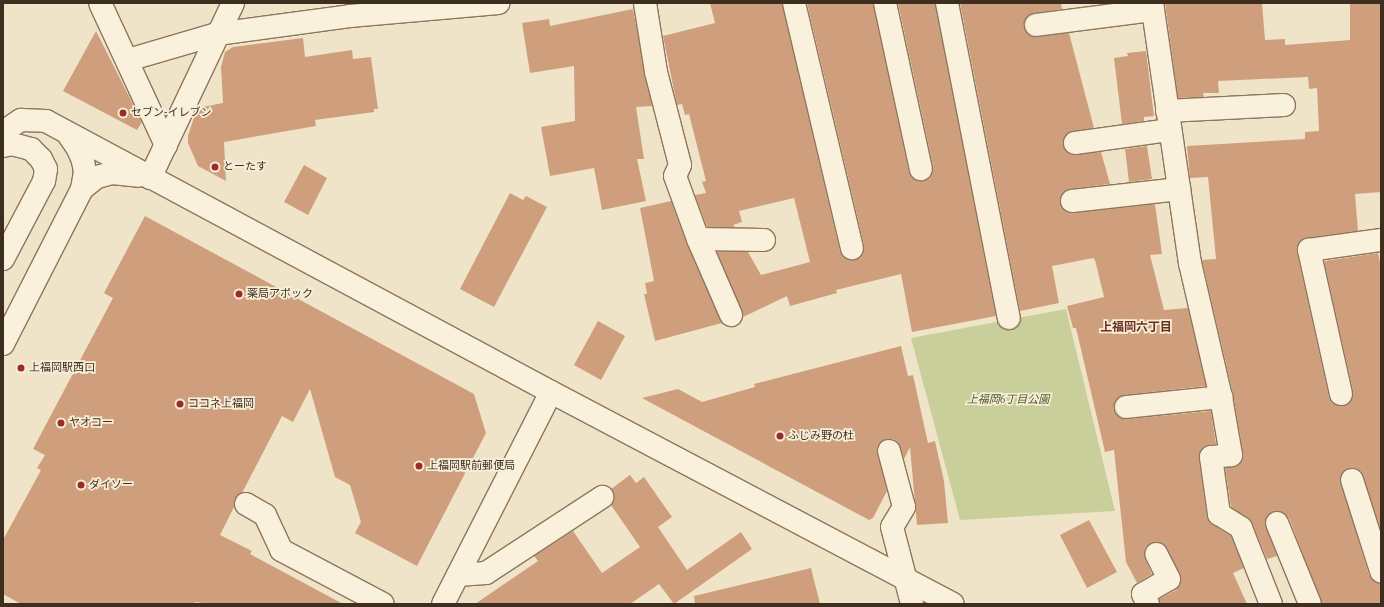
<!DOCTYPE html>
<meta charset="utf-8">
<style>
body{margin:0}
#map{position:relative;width:1384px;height:607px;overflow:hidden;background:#f0e4c8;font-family:"Source Serif 4","Noto Sans JP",serif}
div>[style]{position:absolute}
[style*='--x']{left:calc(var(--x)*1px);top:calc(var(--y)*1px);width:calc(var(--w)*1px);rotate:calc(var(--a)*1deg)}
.green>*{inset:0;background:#c9cf9b}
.building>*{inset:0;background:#cf9f7d}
.roads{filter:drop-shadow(1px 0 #8d765c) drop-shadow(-1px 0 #8d765c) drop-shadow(0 1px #8d765c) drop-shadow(0 -1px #8d765c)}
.minor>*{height:22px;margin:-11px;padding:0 11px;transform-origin:11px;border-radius:11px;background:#faf1dc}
.dots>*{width:11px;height:11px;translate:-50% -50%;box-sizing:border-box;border:2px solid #f7eed8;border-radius:50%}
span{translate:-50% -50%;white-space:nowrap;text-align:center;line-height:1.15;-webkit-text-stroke:3.5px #f7eed8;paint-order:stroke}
.poi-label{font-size:11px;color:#3d2e20}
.left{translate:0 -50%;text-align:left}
.park-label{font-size:11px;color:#4d5a26;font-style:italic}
.neighbourhood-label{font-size:12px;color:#6b2e1e;font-weight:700}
.frame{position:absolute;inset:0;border:4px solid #3d2e20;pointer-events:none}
</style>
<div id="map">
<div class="green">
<div style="clip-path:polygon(1066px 309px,1115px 511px,960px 520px,911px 338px)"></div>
</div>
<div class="building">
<div style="clip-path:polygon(710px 3px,782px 3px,840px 251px,843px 257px,854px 260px,861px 257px,864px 245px,807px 3px,873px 3px,909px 172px,912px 178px,923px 181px,930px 178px,933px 166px,898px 3px,935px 3px,996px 316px,912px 332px,901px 274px,836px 290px,837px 293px,790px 306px,787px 296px,743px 317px,717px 252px,748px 252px,761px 275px,810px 262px,794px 198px,739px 211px,742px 222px,733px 225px,735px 227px,707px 227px,695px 195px,706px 193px,702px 182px,706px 181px,689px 114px,685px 115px,682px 104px,677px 105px,663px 36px,715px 23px)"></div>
<div style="clip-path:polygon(960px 3px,1061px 3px,1062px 9px,1029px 15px,1024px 27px,1032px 37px,1069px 33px,1094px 128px,1068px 133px,1063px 145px,1071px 155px,1101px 152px,1110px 184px,1070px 189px,1061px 196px,1060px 203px,1067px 212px,1073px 213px,1155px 204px,1162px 254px,1150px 255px,1164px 310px,1188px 308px,1206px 386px,1124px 395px,1115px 402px,1114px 409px,1121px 418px,1127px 419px,1211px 411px,1216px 444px,1203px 447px,1199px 458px,1207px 516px,1212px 524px,1231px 536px,1244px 568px,1233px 573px,1247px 604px,1160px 604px,1159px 599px,1176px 590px,1181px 580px,1162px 543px,1151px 543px,1145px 548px,1145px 559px,1152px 574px,1137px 583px,1126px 562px,1114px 450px,1105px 452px,1076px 328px,1073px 328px,1067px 306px,1104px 297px,1095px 260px,1093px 258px,1052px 266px,1059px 303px,1020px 311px)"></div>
<div style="clip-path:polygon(1165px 3px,1262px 3px,1265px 40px,1285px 39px,1285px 45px,1350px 40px,1350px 3px,1381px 3px,1381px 192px,1355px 194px,1358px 231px,1307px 238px,1301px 241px,1297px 252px,1329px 397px,1332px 403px,1343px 406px,1350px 403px,1353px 391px,1324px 261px,1378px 253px,1381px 266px,1381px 530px,1361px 471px,1349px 468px,1340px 478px,1369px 575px,1373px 580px,1381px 583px,1381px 604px,1322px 604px,1289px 518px,1279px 511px,1272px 512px,1265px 521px,1277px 556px,1267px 559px,1252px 523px,1231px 507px,1225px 468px,1239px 465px,1243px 453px,1233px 394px,1202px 260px,1216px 259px,1208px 177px,1190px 178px,1187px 146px,1305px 139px,1305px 132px,1319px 131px,1317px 88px,1309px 89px,1308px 77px,1218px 81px,1219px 93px,1203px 93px,1204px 97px,1178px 98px)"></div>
<div style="clip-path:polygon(633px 9px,652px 106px,636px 107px,644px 159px,637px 159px,646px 201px,602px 210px,594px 168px,550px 176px,541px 127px,575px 121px,574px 66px,530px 73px,522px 23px,549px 19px,550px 26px)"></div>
<div style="clip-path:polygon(96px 31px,142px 122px,137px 130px,63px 91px)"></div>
<div style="clip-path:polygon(303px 38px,305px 57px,352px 50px,353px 59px,371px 57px,378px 109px,374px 109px,374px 112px,315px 120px,316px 126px,224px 142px,226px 181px,198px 166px,188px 143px,188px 136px,197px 108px,223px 103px,221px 67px,225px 52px,233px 47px)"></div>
<div style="clip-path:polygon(1146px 51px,1154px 116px,1144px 117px,1144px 121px,1122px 124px,1114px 58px,1128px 56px,1127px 53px)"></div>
<div style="clip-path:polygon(1147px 146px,1152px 179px,1129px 182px,1125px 149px)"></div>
<div style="clip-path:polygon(304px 165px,327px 178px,308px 215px,284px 202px)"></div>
<div style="clip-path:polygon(510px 193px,523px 200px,526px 196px,547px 207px,494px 307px,460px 289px)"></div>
<div style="clip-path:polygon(671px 201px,687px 244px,722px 323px,655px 341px,644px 294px,647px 294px,645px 283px,654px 281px,640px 208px)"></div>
<div style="clip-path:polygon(145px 216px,474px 394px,486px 433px,417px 566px,355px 533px,361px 522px,350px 485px,335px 477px,310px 389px,293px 422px,282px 416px,242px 493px,235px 498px,234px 507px,220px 535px,252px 551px,250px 554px,343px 604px,204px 604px,197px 602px,190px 604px,21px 604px,3px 594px,3px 540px,41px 470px,37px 468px,45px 455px,33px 449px,113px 298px,104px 293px)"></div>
<div style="clip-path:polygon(598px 321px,625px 336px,601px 380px,574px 365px)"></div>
<div style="clip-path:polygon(901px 346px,908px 376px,913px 375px,928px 443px,935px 441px,944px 481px,948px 523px,917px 525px,910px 447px,904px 459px,898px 442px,893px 439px,885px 439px,877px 447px,887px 491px,873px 518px,869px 520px,642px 398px,678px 389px,702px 402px,755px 387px,754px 384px)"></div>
<div style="clip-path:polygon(630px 475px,636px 483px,644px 477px,672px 517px,658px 527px,687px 570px,741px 532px,752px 549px,674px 604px,659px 584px,630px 604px,475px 604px,538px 561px,534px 556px,573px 531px,602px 573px,640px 547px,611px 505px,614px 497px,611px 489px)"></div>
<div style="clip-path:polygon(1089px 520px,1117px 572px,1087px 588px,1060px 535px)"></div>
<div style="clip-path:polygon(811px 568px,820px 604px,695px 604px,694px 596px)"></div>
</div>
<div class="roads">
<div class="minor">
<div style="--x:100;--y:3;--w:157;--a:65.1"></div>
<div style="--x:645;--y:3;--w:70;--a:80.9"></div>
<div style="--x:656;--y:72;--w:96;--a:75.5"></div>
<div style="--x:680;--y:165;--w:12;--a:114"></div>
<div style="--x:675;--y:176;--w:67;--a:69.9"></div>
<div style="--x:698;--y:239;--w:83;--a:66.5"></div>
<div style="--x:794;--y:3;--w:252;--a:76.7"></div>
<div style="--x:885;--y:3;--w:170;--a:77.8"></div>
<div style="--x:947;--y:3;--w:321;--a:78.9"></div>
<div style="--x:1152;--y:3;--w:263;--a:81.7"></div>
<div style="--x:1190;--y:263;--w:138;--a:77"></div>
<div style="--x:1221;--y:397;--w:59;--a:80.2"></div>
<div style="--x:1231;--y:455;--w:20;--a:174"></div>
<div style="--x:1211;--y:457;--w:58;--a:82"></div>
<div style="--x:1219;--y:514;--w:26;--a:32"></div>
<div style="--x:1241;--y:528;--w:82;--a:68.5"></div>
<div style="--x:1036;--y:25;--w:118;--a:-7.3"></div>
<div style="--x:128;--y:60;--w:93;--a:-16.3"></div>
<div style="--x:217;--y:34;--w:134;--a:-7.7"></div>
<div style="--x:350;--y:16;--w:149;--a:-5"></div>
<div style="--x:1167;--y:111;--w:117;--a:-2.9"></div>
<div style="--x:3;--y:132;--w:22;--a:-34"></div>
<div style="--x:21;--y:120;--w:25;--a:2"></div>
<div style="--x:46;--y:121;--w:573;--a:28.22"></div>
<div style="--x:551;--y:392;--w:454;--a:27.8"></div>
<div style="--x:68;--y:134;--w:18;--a:56"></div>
<div style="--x:78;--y:149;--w:13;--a:67"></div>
<div style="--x:83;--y:161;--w:11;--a:80"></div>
<div style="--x:85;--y:172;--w:17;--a:100"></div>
<div style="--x:1075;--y:143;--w:96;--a:-7.8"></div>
<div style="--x:3;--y:146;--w:9;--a:-13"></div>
<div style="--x:12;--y:144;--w:20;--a:15"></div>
<div style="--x:31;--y:149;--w:14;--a:45"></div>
<div style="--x:41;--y:159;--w:11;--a:63"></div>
<div style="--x:46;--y:169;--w:12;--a:99"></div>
<div style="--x:44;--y:181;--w:88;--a:117.7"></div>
<div style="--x:150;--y:178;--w:194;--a:-64.6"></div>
<div style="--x:1072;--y:201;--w:108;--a:-6.4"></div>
<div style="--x:698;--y:239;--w:66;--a:0.9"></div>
<div style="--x:3;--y:344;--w:174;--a:-63"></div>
<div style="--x:82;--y:189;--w:19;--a:-39"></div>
<div style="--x:97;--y:177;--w:16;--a:-15"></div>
<div style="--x:112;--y:173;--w:27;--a:6"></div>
<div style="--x:1341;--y:394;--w:148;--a:-102.5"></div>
<div style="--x:1309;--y:250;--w:73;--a:-7.9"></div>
<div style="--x:1126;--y:407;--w:96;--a:-6"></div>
<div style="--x:889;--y:451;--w:58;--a:75"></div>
<div style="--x:904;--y:507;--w:23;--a:121"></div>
<div style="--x:892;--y:527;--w:80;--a:75.4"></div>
<div style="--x:1352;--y:480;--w:96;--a:72.3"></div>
<div style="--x:246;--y:504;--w:22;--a:30"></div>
<div style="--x:265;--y:515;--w:38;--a:65"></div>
<div style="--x:281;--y:550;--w:115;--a:27.9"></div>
<div style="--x:1277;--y:523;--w:87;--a:67.8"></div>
<div style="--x:458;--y:575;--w:28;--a:-4"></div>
<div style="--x:486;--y:573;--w:139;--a:-33.2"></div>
<div style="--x:443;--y:604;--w:238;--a:-63"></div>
<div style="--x:1148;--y:604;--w:11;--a:-117"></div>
<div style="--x:1143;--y:594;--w:30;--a:-30"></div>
<div style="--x:1169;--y:579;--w:28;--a:-117"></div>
</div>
</div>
<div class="dots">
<div style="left:123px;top:113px;background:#9e2a2b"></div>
<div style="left:215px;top:167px;background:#9e2a2b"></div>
<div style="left:239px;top:294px;background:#9e2a2b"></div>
<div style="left:21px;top:368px;background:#9e2a2b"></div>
<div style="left:180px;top:404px;background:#9e2a2b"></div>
<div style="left:61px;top:423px;background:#9e2a2b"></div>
<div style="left:780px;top:436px;background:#9e2a2b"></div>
<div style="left:419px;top:466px;background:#9e2a2b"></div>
<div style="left:81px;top:485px;background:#9e2a2b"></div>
</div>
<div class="poi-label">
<span class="left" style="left:131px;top:113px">セブン-イレブン</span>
<span class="left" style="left:223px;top:167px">とーたす</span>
<span class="left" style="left:247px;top:294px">薬局アポック</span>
<span class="left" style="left:29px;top:368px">上福岡駅西口</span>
<span class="left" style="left:188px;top:404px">ココネ上福岡</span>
<span class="left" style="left:69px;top:423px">ヤオコー</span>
<span class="left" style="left:788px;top:436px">ふじみ野の杜</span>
<span class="left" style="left:427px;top:466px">上福岡駅前郵便局</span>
<span class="left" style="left:89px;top:485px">ダイソー</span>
</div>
<div class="park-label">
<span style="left:1008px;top:400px">上福岡6丁目公園</span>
</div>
<div class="neighbourhood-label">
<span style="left:1136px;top:328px">上福岡六丁目</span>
</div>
<div class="frame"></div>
</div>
